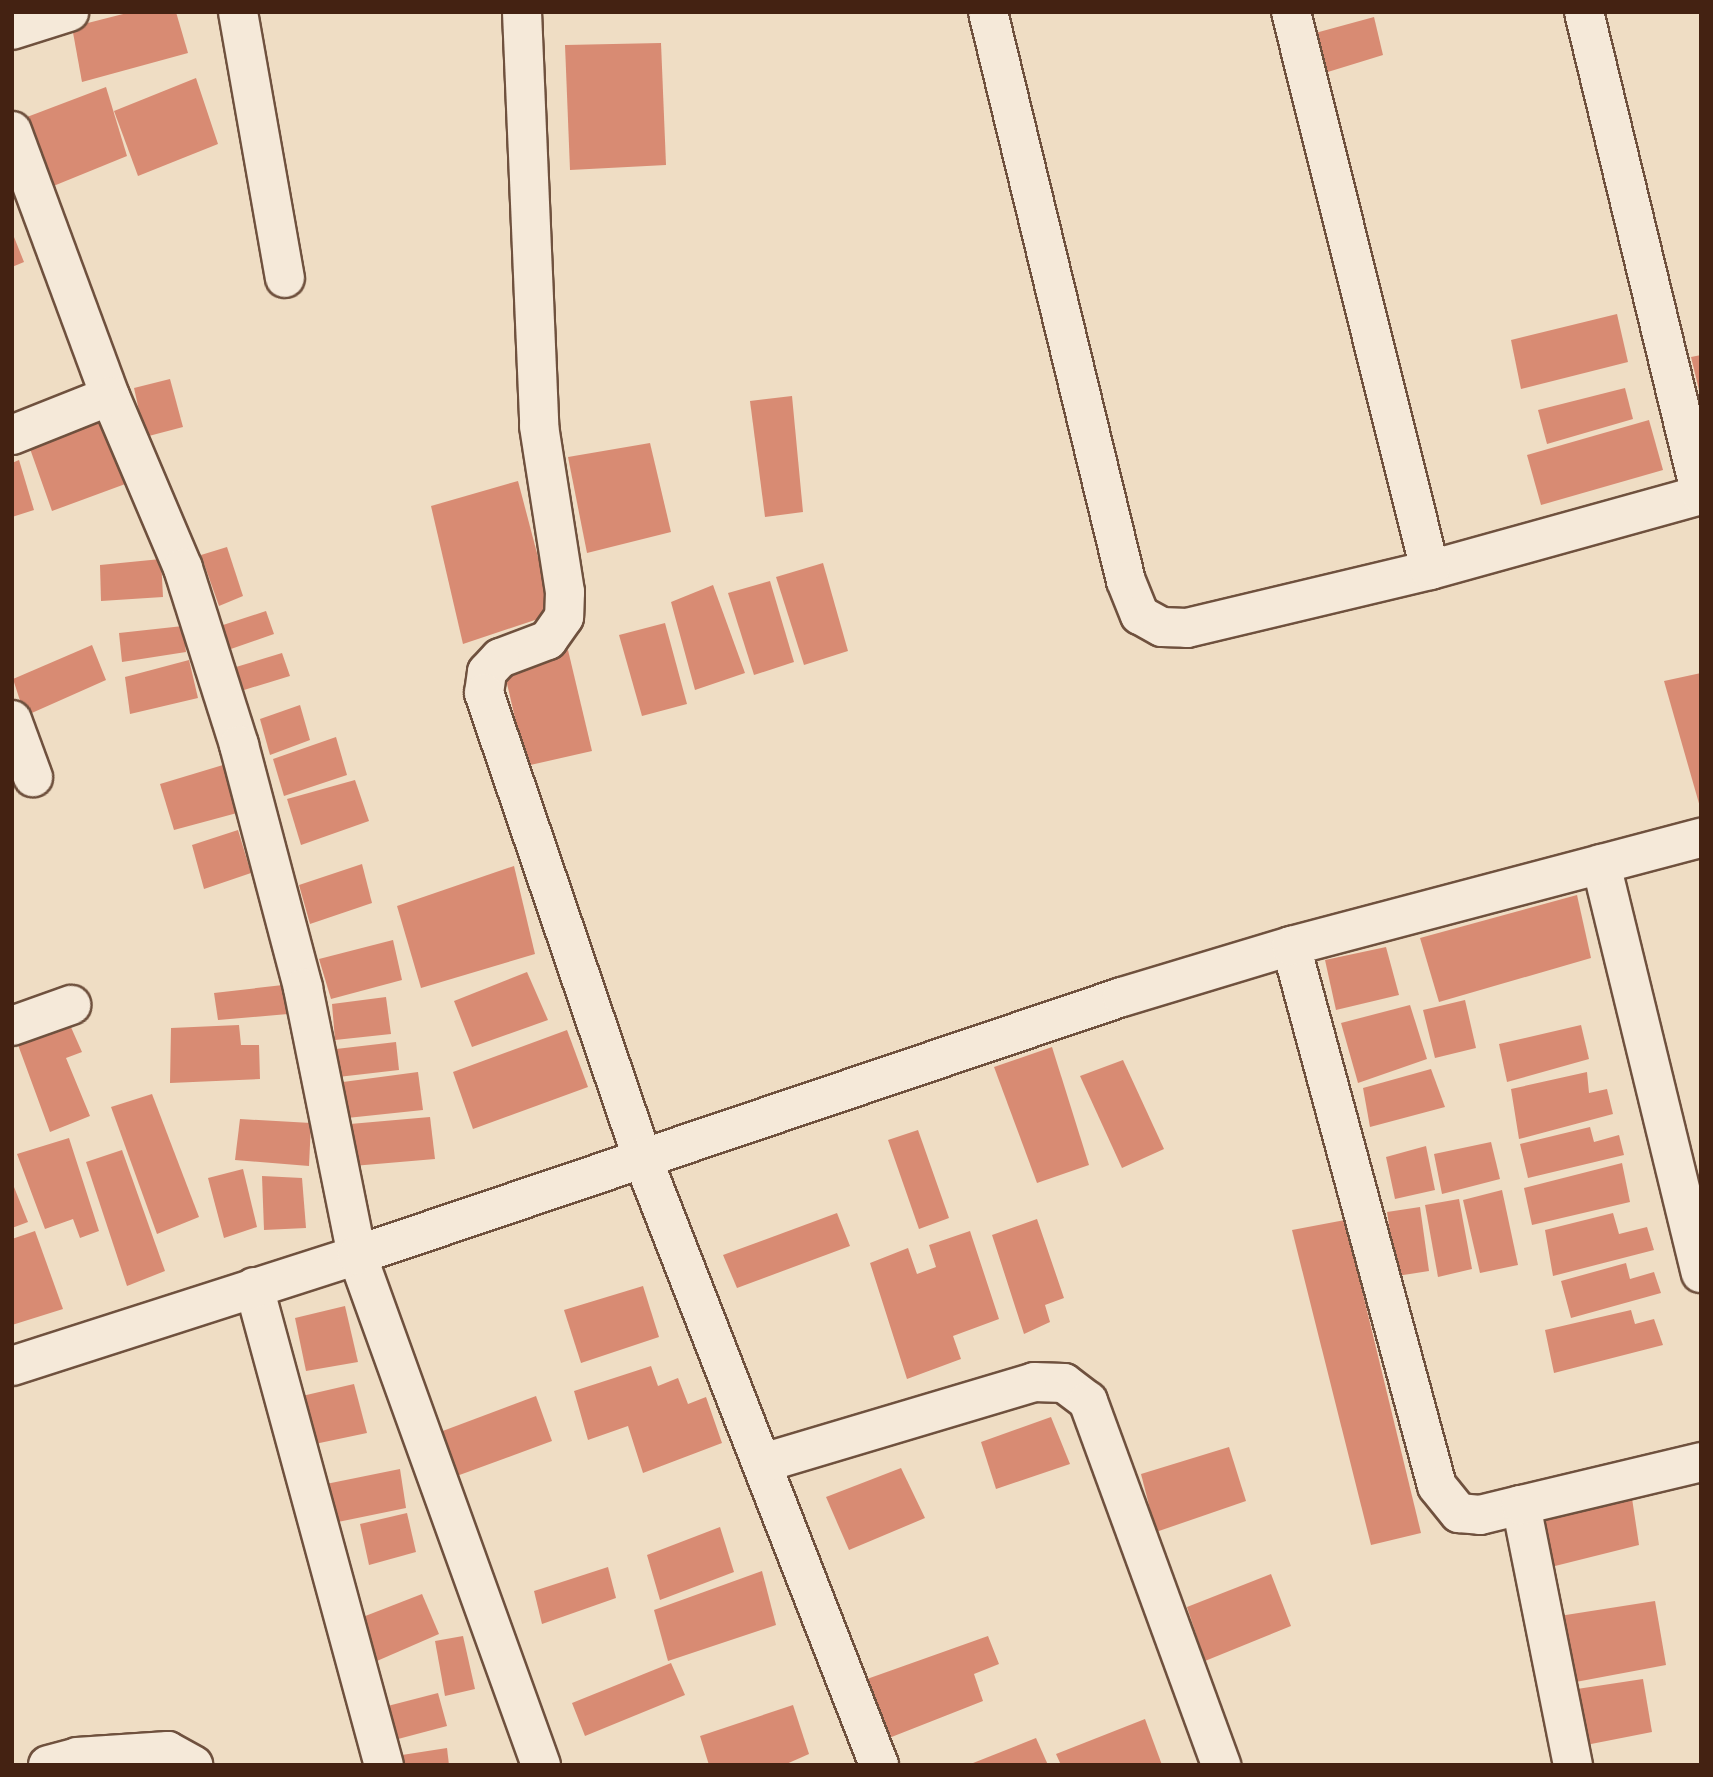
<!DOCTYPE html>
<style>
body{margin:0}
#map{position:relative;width:1713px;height:1777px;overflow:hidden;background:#efddc4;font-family:"IM FELL Great Primer",serif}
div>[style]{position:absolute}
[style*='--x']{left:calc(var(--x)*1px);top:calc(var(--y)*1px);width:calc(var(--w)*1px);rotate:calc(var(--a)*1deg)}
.building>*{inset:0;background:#d88b73}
.roads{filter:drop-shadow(2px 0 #6f513e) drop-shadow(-2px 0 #6f513e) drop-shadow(0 2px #6f513e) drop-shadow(0 -2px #6f513e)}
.minor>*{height:38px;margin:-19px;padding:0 19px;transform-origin:19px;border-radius:19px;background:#f5e9d9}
span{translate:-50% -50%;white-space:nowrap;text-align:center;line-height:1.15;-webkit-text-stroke:6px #f5e9d9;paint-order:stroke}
.frame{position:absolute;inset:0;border:14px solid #442212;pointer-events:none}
</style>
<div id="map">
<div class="building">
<div style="clip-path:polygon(131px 12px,176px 12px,188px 53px,82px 82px,72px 27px)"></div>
<div style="clip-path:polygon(1374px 17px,1383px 55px,1318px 75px,1308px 35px)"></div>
<div style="clip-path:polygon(661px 43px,666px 165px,570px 170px,565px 45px)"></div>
<div style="clip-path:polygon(196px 78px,218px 144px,138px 176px,114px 111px)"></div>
<div style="clip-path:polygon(106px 87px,127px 156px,51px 187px,27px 117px)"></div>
<div style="clip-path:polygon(12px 232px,24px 262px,12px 267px)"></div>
<div style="clip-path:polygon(1617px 314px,1628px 362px,1521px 389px,1511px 340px)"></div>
<div style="clip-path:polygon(1701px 355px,1701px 394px,1700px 394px,1691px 357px)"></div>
<div style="clip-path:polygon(170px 379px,183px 427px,145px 437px,134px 388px)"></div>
<div style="clip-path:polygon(1625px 388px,1633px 419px,1547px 444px,1538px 410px)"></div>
<div style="clip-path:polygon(792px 396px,803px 512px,765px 517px,750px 401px)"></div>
<div style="clip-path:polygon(1649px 420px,1663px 470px,1541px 505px,1527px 455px)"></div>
<div style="clip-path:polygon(103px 421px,128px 483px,52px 511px,29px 446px)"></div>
<div style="clip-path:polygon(650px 443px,671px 532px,587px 553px,568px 457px)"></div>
<div style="clip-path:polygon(19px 460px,34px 510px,12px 517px,12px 463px)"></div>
<div style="clip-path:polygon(518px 481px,553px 614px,463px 644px,431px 506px)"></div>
<div style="clip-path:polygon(227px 547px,243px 596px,219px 606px,201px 555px)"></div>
<div style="clip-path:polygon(161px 559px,163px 597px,101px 601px,100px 565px)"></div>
<div style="clip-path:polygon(823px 563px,848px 651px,804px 665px,776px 577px)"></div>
<div style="clip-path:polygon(770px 581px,794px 662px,754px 675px,728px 593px)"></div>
<div style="clip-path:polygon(713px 585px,745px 673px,695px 690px,671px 602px)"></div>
<div style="clip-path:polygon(266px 611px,274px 634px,228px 650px,220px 626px)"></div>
<div style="clip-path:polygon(665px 623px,687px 704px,642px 716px,619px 635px)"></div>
<div style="clip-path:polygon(183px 626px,186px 652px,122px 662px,119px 633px)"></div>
<div style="clip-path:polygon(92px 645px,106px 680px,25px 716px,13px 679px)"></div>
<div style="clip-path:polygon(568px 650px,592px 751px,526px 766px,503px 666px)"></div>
<div style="clip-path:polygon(282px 653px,290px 676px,244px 690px,236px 667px)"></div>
<div style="clip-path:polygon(189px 660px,198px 698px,130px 714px,125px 677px)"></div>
<div style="clip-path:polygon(1701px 673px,1701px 806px,1700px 807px,1664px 681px)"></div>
<div style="clip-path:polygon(300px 705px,310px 740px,270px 755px,260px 719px)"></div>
<div style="clip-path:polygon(336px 737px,347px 775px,284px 796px,273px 759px)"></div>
<div style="clip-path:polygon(223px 765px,237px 813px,174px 830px,160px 784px)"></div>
<div style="clip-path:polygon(355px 780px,369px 821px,301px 845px,287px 799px)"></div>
<div style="clip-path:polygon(238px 830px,251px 873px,204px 889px,192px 845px)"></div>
<div style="clip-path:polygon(362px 864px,372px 903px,310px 924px,299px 885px)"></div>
<div style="clip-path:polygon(514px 866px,535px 954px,421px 988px,397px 906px)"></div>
<div style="clip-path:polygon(1577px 895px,1591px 958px,1439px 1002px,1420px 938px)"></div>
<div style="clip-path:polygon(393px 940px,402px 980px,331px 999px,319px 959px)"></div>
<div style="clip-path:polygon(1386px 947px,1399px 995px,1336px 1010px,1325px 960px)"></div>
<div style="clip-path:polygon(527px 972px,548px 1020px,472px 1047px,454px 1001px)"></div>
<div style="clip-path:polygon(283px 985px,288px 1014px,218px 1020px,214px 993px)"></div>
<div style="clip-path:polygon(386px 997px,391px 1034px,335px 1040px,332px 1004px)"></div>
<div style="clip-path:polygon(1465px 1000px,1476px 1048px,1435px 1058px,1423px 1010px)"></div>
<div style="clip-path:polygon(1410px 1005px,1427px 1059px,1358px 1083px,1341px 1023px)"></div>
<div style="clip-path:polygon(66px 1016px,82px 1052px,66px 1058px,90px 1116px,50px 1132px,14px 1034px)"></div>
<div style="clip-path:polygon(239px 1025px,241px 1045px,259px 1045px,260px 1079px,170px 1083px,171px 1028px)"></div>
<div style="clip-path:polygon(1581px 1025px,1589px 1059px,1507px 1082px,1499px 1044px)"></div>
<div style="clip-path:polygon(567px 1030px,588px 1087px,473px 1129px,453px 1072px)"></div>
<div style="clip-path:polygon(396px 1042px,399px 1070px,338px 1077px,336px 1049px)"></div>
<div style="clip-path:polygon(1052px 1047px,1089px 1165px,1037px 1183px,994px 1067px)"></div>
<div style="clip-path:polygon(1123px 1060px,1164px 1149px,1122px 1168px,1080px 1076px)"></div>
<div style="clip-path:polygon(1431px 1069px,1445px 1107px,1370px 1127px,1363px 1088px)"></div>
<div style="clip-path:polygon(418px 1072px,423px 1110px,347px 1118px,343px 1082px)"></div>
<div style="clip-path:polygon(1587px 1072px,1589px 1093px,1607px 1089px,1613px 1114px,1519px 1139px,1511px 1089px)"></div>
<div style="clip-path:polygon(152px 1094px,199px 1217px,157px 1234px,111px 1107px)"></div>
<div style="clip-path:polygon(430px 1117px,435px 1159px,353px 1166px,350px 1124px)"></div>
<div style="clip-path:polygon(240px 1119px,311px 1123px,309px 1166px,235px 1160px)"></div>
<div style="clip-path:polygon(1590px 1127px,1594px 1142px,1619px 1135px,1624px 1155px,1528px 1178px,1520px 1144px)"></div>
<div style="clip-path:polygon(918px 1130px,949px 1218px,919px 1229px,888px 1140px)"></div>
<div style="clip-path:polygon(69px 1138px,99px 1231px,80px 1238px,73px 1219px,45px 1229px,17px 1154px)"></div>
<div style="clip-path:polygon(1491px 1142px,1500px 1179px,1442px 1194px,1434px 1154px)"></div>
<div style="clip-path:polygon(1426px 1146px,1435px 1190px,1395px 1199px,1386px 1157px)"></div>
<div style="clip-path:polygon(122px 1150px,165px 1271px,127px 1286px,86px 1162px)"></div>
<div style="clip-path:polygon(1622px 1163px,1630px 1202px,1532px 1225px,1524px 1188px)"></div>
<div style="clip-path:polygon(243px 1169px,257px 1227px,224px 1238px,208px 1178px)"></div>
<div style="clip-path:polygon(262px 1176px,302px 1178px,306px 1228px,264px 1230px)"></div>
<div style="clip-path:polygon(12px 1182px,28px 1222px,12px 1228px)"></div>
<div style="clip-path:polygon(1502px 1190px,1518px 1265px,1480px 1273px,1463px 1200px)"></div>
<div style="clip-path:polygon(1459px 1199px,1472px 1269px,1438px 1277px,1425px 1205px)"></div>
<div style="clip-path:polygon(1420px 1207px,1429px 1271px,1397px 1276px,1387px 1212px)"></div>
<div style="clip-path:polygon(837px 1213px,850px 1246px,737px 1288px,723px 1255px)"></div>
<div style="clip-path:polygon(1613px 1213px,1619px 1234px,1647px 1227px,1654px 1250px,1553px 1276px,1545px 1230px)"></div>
<div style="clip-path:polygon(1037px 1219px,1064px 1298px,1045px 1305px,1050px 1322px,1024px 1334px,992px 1235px)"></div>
<div style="clip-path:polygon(1345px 1220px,1421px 1533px,1371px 1545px,1292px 1230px)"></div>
<div style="clip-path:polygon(35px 1231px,63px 1309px,12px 1325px,12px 1239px)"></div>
<div style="clip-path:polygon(970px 1231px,999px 1319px,953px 1336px,961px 1359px,907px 1379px,870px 1263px,908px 1248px,917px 1274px,936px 1267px,929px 1245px)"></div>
<div style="clip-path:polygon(1626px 1263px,1630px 1279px,1654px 1272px,1661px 1293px,1571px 1318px,1561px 1281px)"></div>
<div style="clip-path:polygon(643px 1286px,659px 1337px,581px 1363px,564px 1310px)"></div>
<div style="clip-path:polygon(345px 1306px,358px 1362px,306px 1371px,295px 1318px)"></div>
<div style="clip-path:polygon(1631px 1310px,1635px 1324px,1654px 1319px,1663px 1345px,1554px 1373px,1545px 1330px)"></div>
<div style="clip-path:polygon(651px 1366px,658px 1386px,678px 1378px,688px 1404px,706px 1397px,722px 1443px,643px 1473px,628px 1426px,588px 1440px,574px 1391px)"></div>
<div style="clip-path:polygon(354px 1384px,367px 1433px,310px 1445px,302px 1396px)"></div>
<div style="clip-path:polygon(536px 1396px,552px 1441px,454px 1477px,440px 1432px)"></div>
<div style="clip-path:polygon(1051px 1417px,1070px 1464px,996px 1489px,981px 1442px)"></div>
<div style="clip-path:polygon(1229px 1447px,1246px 1501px,1156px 1532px,1141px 1474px)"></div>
<div style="clip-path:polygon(901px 1468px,925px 1518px,849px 1550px,826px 1497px)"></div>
<div style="clip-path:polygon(400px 1469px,406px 1508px,333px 1523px,326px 1484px)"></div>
<div style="clip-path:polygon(1630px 1485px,1639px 1545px,1543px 1569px,1533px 1506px)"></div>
<div style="clip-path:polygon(407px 1513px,416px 1552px,369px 1565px,360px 1524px)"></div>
<div style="clip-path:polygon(720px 1527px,734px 1572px,660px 1600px,647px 1555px)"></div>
<div style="clip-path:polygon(608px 1567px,616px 1598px,542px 1624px,534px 1591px)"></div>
<div style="clip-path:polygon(762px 1571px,776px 1625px,668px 1661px,654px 1610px)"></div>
<div style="clip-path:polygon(1271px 1574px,1291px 1626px,1205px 1661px,1187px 1607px)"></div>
<div style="clip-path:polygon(422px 1594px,439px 1634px,370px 1664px,355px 1620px)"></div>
<div style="clip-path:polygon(1655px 1601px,1666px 1665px,1565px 1684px,1553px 1617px)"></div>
<div style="clip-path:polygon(463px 1636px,475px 1689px,445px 1696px,435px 1641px)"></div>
<div style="clip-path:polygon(988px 1636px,999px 1664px,974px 1674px,983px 1701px,889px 1738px,867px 1679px)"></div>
<div style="clip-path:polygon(671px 1663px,685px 1695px,585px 1736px,572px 1703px)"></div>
<div style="clip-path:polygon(1643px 1679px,1652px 1732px,1586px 1745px,1577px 1689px)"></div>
<div style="clip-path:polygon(438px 1693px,447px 1726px,383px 1743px,376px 1709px)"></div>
<div style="clip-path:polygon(793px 1705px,809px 1754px,784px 1765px,709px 1765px,700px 1736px)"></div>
<div style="clip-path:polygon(1145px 1719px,1162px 1765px,1061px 1765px,1056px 1754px)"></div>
<div style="clip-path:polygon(1036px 1738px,1048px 1765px,968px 1765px)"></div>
<div style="clip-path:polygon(447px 1748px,449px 1765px,390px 1765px,389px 1757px)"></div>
</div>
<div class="roads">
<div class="minor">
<div style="--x:238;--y:12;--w:270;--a:80"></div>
<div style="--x:522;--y:12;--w:414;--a:87.6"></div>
<div style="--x:539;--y:426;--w:168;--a:81.1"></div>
<div style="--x:565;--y:592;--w:25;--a:92"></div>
<div style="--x:564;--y:617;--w:28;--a:125"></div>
<div style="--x:548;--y:640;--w:51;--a:159.4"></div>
<div style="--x:500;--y:658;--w:19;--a:133"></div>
<div style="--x:487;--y:672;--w:21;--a:98"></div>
<div style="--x:484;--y:693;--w:490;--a:71.2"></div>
<div style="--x:642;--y:1157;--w:653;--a:68.7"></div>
<div style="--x:988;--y:12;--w:585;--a:76.37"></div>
<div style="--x:1126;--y:581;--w:37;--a:68"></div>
<div style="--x:1140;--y:615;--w:25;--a:29"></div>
<div style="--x:1162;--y:627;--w:25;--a:2"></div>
<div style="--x:1187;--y:628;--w:250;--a:-13.4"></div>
<div style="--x:1430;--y:570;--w:281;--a:-15.5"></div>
<div style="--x:1291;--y:12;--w:575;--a:76.01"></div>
<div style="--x:1584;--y:12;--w:496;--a:76.4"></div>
<div style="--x:12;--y:30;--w:60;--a:-17.5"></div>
<div style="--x:12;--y:131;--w:283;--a:69.7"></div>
<div style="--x:110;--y:396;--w:187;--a:67"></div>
<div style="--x:183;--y:568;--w:186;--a:72.4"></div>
<div style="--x:239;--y:745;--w:251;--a:75.2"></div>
<div style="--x:303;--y:988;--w:272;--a:78.6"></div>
<div style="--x:357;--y:1255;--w:542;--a:70.16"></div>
<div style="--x:12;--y:435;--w:105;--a:-21.7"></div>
<div style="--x:12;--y:720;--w:61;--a:69.8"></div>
<div style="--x:1601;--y:864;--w:421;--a:76.3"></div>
<div style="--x:1291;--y:946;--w:559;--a:74.87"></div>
<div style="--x:1437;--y:1486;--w:35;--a:51"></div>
<div style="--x:1459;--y:1513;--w:21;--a:5"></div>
<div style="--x:1480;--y:1515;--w:42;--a:-13.7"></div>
<div style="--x:1521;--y:1505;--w:265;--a:78.7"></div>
<div style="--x:12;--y:1026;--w:63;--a:-19.6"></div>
<div style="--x:254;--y:1287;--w:495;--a:74.8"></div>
<div style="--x:12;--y:1366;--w:362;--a:-17.8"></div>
<div style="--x:357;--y:1255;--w:807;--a:-18.64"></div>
<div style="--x:1122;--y:997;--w:177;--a:-16.8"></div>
<div style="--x:1291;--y:946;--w:424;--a:-14.8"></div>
<div style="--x:763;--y:1463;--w:283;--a:-16.6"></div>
<div style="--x:1034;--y:1382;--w:30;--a:2"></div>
<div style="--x:1064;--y:1383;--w:30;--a:37"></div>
<div style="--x:1088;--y:1401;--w:388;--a:69.9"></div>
<div style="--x:1521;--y:1505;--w:185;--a:-13.4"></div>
<div style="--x:48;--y:1765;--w:30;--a:-15"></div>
<div style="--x:77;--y:1757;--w:91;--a:-3.8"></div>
<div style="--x:168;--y:1751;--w:29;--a:29"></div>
</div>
</div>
<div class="frame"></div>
</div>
